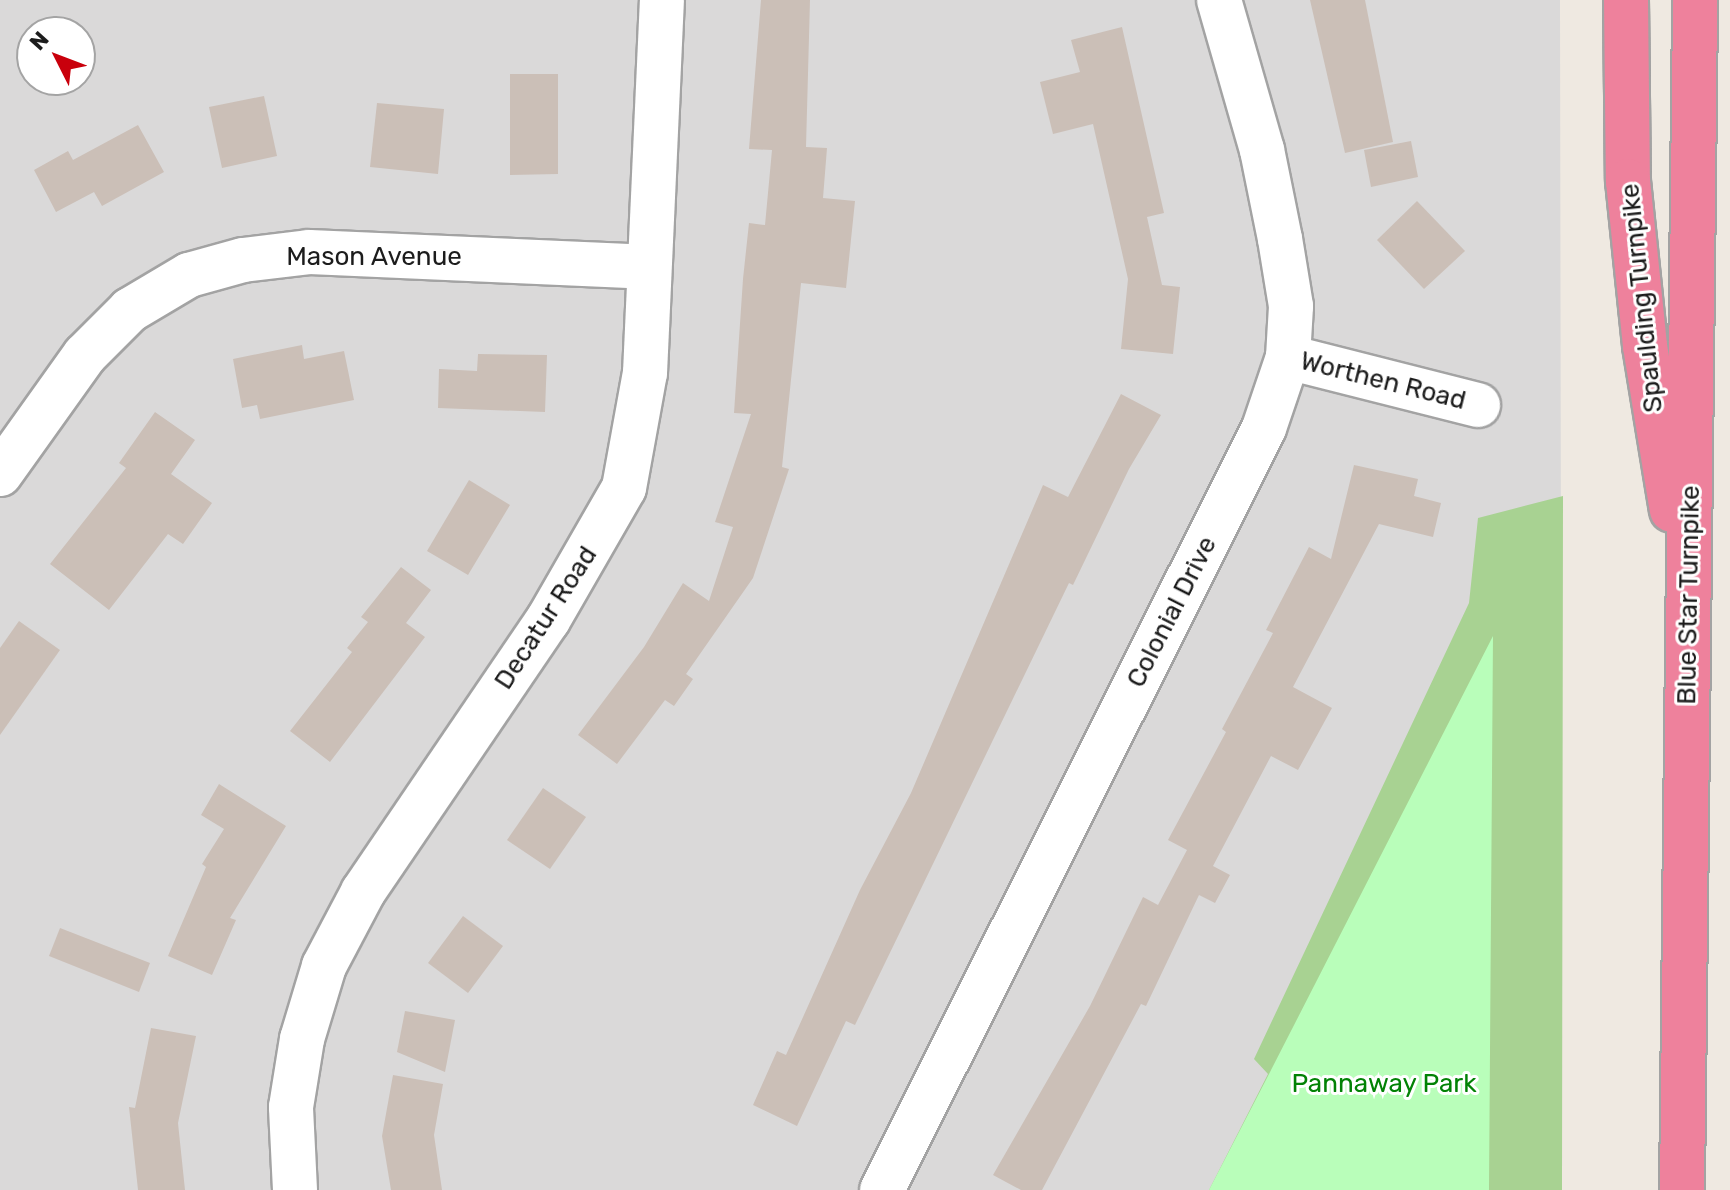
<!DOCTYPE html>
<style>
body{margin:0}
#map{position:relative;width:1730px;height:1190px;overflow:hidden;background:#efe9e1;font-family:Rubik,sans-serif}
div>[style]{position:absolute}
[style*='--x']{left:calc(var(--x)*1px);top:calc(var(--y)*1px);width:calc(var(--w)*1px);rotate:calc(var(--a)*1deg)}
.residential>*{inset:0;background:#dad9d9}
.forest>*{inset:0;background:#a8d292}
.park>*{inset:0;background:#b9feba}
.building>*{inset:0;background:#cbbfb7}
.roads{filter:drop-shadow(2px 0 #a3a3a3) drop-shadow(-2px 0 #a3a3a3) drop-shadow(0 2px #a3a3a3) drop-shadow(0 -2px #a3a3a3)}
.minor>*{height:44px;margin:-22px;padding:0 22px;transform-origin:22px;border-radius:22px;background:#fff}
.highway>*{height:44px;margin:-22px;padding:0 22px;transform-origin:22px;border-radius:22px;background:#ee819c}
span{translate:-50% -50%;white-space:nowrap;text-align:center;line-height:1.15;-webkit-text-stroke:6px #fff;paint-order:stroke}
.street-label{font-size:26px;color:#1c1c1c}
.park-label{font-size:26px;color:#028205}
.north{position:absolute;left:16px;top:16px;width:80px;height:80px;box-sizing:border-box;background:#fff;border:2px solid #a4a4a4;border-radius:50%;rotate:312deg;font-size:22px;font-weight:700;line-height:32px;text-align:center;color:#1c1c1c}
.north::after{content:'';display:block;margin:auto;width:28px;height:36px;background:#c9000c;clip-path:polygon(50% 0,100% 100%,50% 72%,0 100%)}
</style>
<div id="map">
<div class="residential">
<div style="clip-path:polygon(evenodd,0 0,1560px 0,1562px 1190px,0 1190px,0 0,32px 32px,80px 32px,80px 80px,32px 80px,32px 32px)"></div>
</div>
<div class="forest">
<div style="clip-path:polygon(1563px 496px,1562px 1190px,1209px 1190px,1268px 1074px,1254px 1059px,1469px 603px,1478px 518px)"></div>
</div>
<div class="park">
<div style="clip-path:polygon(1493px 636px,1489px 1190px,1209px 1190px,1269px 1074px)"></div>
</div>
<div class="building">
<div style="clip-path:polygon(761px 0,810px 0,806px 147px,827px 148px,823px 198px,855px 201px,846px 288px,801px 283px,782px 467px,789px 469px,753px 578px,686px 674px,693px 679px,674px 706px,665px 700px,617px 764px,578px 735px,644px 647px,683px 583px,709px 601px,733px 527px,715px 522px,751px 414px,734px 413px,743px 279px,749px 223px,765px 225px,772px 150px,749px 149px)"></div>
<div style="clip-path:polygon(1310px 0,1365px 0,1393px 142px,1345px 153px)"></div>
<div style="clip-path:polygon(1122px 27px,1164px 213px,1147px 217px,1162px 285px,1180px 287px,1173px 354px,1121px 349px,1128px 279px,1093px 124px,1053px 134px,1040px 82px,1080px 72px,1071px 40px)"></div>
<div style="clip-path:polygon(510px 74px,558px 74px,558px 174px,510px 175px)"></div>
<div style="clip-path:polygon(264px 96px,277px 156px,222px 168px,209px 107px)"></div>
<div style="clip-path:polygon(377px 103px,444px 109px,438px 174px,370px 167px)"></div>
<div style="clip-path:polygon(138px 125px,164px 172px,102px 206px,94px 192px,56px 212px,34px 170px,68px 151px,73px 160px)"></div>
<div style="clip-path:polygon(1411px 141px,1418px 177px,1371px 187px,1364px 150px)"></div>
<div style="clip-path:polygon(1417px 201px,1465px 251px,1424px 289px,1377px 240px)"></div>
<div style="clip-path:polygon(302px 345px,304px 359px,344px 351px,354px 400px,260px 419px,257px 405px,242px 408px,233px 359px)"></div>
<div style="clip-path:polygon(478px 354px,547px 355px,545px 412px,438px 408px,439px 369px,477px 371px)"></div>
<div style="clip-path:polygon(1121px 394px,1161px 415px,1129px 469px,1073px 585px,1069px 583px,855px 1025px,846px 1021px,797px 1126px,753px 1105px,777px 1051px,786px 1055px,860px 890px,911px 793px,1043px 485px,1068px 497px)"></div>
<div style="clip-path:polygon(155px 412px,195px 440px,171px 474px,212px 503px,183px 544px,168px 534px,109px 610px,50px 564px,126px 468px,119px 463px)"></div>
<div style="clip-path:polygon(1354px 465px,1418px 479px,1414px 496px,1441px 503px,1433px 537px,1379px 524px,1293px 687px,1332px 708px,1298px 770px,1271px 756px,1213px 866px,1230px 875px,1215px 903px,1199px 895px,1146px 1006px,1141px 1004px,1042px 1190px,1021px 1190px,993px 1175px,1090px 1006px,1143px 897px,1158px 905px,1187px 850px,1168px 840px,1226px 732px,1222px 729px,1273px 633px,1266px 630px,1309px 547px,1331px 559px)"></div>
<div style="clip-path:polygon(469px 480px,510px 505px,468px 575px,427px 551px)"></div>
<div style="clip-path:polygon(401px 567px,431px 590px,406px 623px,425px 637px,330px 762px,290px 731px,352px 652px,347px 648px,368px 622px,361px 617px)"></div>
<div style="clip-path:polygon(19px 621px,60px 650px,0 735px,0 648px)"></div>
<div style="clip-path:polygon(219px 784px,286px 826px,230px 918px,236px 920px,212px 975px,168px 956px,206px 867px,202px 864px,224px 829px,201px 815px)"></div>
<div style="clip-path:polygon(543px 788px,586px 817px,550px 869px,507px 840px)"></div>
<div style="clip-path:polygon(463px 916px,503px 946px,468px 993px,428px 963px)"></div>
<div style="clip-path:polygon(60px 928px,150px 963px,139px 992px,49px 956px)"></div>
<div style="clip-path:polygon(405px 1011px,455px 1020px,445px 1072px,397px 1052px)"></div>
<div style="clip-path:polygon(151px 1028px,196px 1036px,178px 1123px,185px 1190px,138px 1190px,129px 1107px,135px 1108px)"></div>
<div style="clip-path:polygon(393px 1075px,443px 1084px,434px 1135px,442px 1190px,391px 1190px,382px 1136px)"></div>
</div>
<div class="roads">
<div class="minor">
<div style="--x:1288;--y:357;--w:196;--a:14.2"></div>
<div style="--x:0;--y:474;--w:146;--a:-54.5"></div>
<div style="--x:85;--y:355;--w:64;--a:-45"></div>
<div style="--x:130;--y:310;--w:69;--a:-30.7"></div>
<div style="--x:189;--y:275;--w:56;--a:-15.5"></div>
<div style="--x:243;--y:260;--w:66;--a:-6.9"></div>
<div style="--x:309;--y:252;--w:338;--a:2.5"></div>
<div style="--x:295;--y:1190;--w:83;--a:-92.8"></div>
<div style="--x:291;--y:1107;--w:69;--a:-80.8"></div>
<div style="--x:302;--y:1039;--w:76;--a:-73.2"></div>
<div style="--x:324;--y:966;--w:84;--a:-62.2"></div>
<div style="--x:363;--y:892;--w:329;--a:-55.8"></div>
<div style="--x:548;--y:620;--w:152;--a:-60.1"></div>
<div style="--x:624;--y:488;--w:117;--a:-79.7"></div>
<div style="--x:645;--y:373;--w:373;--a:-87.4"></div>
<div style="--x:882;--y:1190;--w:852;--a:-63.37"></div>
<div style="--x:1264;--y:428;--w:75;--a:-71.3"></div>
<div style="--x:1288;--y:357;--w:51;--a:-86.6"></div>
<div style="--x:1291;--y:306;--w:68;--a:-99.3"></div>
<div style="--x:1280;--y:239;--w:91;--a:-101.4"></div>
<div style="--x:1262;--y:150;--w:156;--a:-106"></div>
</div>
<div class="highway">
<div style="--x:1626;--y:0;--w:181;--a:89.4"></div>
<div style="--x:1628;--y:181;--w:166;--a:84.1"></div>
<div style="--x:1645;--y:346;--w:166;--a:80.7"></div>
<div style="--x:1682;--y:1190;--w:1190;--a:-89.37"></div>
</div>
</div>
<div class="street-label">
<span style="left:374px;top:257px">Mason Avenue</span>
<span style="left:1642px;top:298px;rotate:-96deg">Spaulding Turnpike</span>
<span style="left:1383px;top:381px;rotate:14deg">Worthen Road</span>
<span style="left:1689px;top:595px;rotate:-89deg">Blue Star Turnpike</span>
<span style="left:1172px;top:612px;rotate:-63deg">Colonial Drive</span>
<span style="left:546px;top:618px;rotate:-57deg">Decatur Road</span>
</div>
<div class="park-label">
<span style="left:1384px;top:1084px">Pannaway Park</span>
</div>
<div class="north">N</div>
</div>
